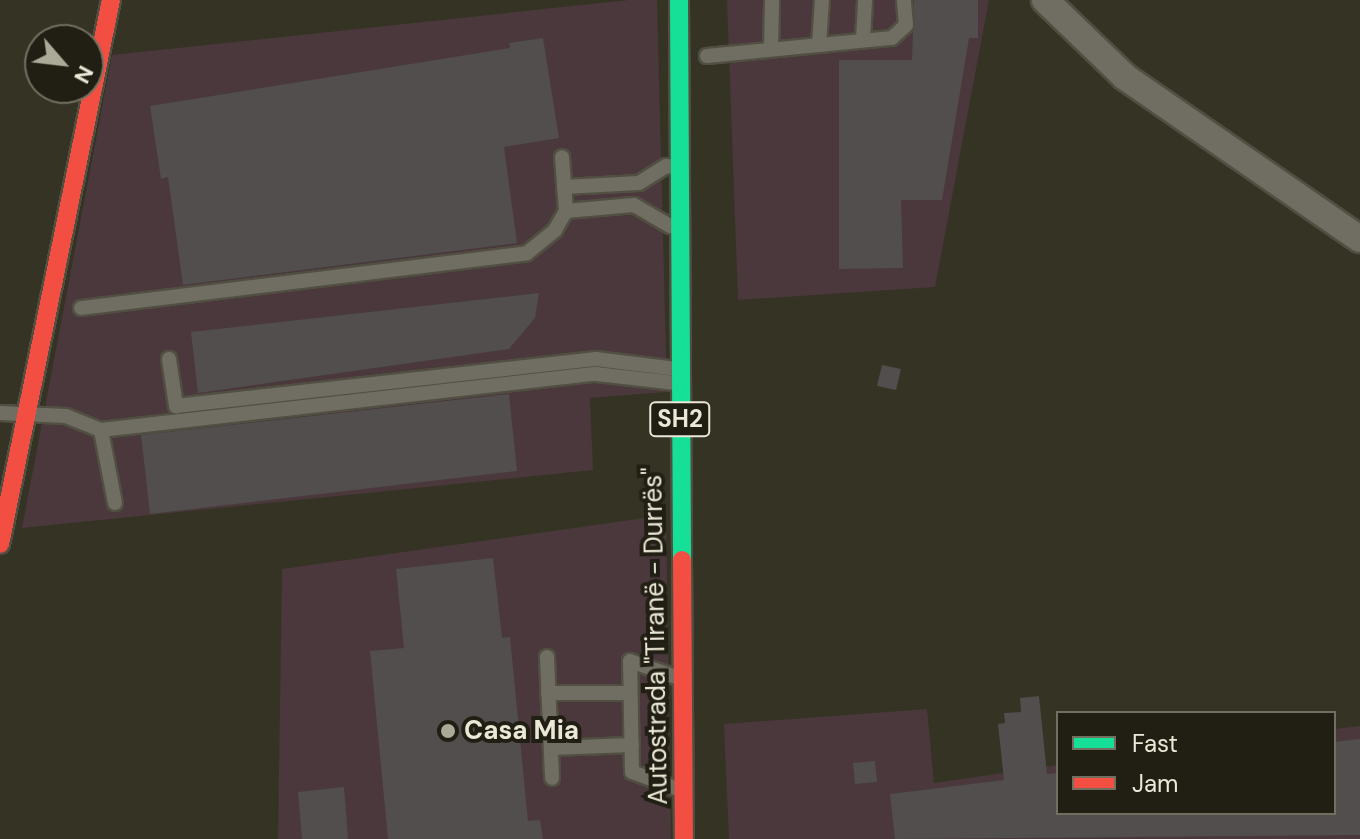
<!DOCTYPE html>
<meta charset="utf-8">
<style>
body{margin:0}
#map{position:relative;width:1360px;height:839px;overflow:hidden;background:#353324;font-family:"DM Sans",sans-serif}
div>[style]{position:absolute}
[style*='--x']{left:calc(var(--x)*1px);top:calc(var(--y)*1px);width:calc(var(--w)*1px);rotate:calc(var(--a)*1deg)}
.commercial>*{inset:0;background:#4a383c}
.building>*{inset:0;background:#514e4d}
.roads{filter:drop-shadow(2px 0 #514f42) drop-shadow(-2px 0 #514f42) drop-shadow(0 2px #514f42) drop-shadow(0 -2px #514f42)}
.lane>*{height:14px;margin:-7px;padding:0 7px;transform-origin:7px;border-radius:7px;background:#706e62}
.street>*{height:26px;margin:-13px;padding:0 13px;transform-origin:13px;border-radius:13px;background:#706e62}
.fast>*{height:18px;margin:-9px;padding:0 9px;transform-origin:9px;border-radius:9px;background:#16e098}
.jam>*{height:18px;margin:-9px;padding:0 9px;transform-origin:9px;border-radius:9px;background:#f24e42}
.dots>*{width:22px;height:22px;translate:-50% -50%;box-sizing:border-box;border:4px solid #211f13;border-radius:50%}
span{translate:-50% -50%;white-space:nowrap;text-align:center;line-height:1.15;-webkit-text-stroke:8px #211f13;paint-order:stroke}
.shield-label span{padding:2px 6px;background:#211f13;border:2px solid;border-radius:6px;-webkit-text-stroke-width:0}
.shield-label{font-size:24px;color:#ebe8d7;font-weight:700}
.street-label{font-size:26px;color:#ebe8d7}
.poi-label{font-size:26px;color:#ebe8d7;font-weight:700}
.left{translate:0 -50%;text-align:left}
.legend{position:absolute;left:1056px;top:711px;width:280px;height:104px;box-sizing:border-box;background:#211f13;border:2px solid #726f61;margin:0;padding:10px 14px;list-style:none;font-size:24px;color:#ebe8d7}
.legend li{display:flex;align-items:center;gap:16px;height:40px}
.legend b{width:40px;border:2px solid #726f61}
.north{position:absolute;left:24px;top:24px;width:80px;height:80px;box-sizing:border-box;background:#211f13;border:2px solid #726f61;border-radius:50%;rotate:118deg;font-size:22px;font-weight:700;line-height:32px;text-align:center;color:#ebe8d7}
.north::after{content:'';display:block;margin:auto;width:28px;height:36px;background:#aba998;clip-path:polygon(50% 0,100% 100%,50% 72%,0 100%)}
</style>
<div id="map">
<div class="commercial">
<div style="clip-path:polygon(629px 0,657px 0,667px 392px,590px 398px,593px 470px,22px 528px,112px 55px)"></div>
<div style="clip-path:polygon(727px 0,989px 0,935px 287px,738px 300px)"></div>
<div style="clip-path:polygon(666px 515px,671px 839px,278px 839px,282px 569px)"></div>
<div style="clip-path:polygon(927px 709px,934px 783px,1058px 765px,1058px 813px,1334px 813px,1334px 729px,1360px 726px,1360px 839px,729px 839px,724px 724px)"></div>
</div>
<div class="building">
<div style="clip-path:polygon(914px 0,978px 0,978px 38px,969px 38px,942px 200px,901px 200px,903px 268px,839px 269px,839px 60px,912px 60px)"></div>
<div style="clip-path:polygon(543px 38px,559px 138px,504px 147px,517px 243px,183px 285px,168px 177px,161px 179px,150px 106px,510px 48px,509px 43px)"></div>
<div style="clip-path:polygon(539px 293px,535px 318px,509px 349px,198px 393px,191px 332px)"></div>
<div style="clip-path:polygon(882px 365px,901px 369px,896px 390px,877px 386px)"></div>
<div style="clip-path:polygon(509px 394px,517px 471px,150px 514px,141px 435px)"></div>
<div style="clip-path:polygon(493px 558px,502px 638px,510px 637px,528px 821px,540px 820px,543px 839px,388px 839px,370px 651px,404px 648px,396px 569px)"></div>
<div style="clip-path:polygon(1039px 696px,1047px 774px,1058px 773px,1058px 813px,1334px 813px,1334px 742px,1360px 739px,1360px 835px,895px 839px,890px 794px,1004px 780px,998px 724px,1005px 723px,1004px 713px,1021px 712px,1020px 698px)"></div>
<div style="clip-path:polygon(875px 761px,877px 782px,855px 784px,853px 763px)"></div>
<div style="clip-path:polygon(344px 787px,348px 839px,302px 839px,298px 792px)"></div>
</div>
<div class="roads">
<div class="lane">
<div style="--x:863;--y:40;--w:40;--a:-87.1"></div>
<div style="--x:819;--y:45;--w:45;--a:-86.2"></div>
<div style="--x:771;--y:49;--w:49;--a:-88.8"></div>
<div style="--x:707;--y:56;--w:186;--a:-5.6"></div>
<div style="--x:892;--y:38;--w:19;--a:-43"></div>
<div style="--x:906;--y:25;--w:25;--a:-95"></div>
<div style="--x:564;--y:187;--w:75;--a:-3.1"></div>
<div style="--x:639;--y:183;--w:32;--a:-32"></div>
<div style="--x:666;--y:166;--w:9;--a:6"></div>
<div style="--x:566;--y:211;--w:68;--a:-5"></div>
<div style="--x:634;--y:205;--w:42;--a:30.3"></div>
<div style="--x:81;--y:308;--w:449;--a:-7"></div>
<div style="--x:527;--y:253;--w:36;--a:-39"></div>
<div style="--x:555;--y:230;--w:22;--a:-60"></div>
<div style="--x:566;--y:211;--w:54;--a:-94.2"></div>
<div style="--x:169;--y:359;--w:48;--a:81.5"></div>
<div style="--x:176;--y:406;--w:423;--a:-6.4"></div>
<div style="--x:596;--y:359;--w:83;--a:7"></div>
<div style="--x:0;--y:413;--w:66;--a:2.6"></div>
<div style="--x:66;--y:416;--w:38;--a:22"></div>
<div style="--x:115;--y:503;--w:74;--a:-100.9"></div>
<div style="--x:101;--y:430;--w:498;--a:-6.5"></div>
<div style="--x:596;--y:374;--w:80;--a:6.5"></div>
<div style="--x:547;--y:657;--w:121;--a:87.6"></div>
<div style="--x:548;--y:693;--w:82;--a:0"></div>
<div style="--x:551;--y:748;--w:81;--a:-2.1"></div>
<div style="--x:678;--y:789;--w:49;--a:-159.7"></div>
<div style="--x:632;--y:772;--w:111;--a:-91"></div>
<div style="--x:630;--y:661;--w:52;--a:19.1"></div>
</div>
<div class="street">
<div style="--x:1045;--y:0;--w:111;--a:43.9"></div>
<div style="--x:1125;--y:77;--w:285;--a:34.6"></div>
</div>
<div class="fast">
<div style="--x:679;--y:0;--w:560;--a:89.69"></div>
</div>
<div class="jam">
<div style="--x:0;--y:544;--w:555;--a:-78.47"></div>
<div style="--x:682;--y:560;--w:279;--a:89.6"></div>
</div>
</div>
<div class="dots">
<div style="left:448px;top:731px;background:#aba998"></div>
</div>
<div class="shield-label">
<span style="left:680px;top:419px">SH2</span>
</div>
<div class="street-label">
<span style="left:656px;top:636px;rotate:-91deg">Autostrada "Tiranë - Durrës"</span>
</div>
<div class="poi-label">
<span class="left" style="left:464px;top:731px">Casa Mia</span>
</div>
<ul class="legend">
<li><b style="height:10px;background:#16e098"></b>Fast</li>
<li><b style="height:10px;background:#f24e42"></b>Jam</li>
</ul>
<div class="north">N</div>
</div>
